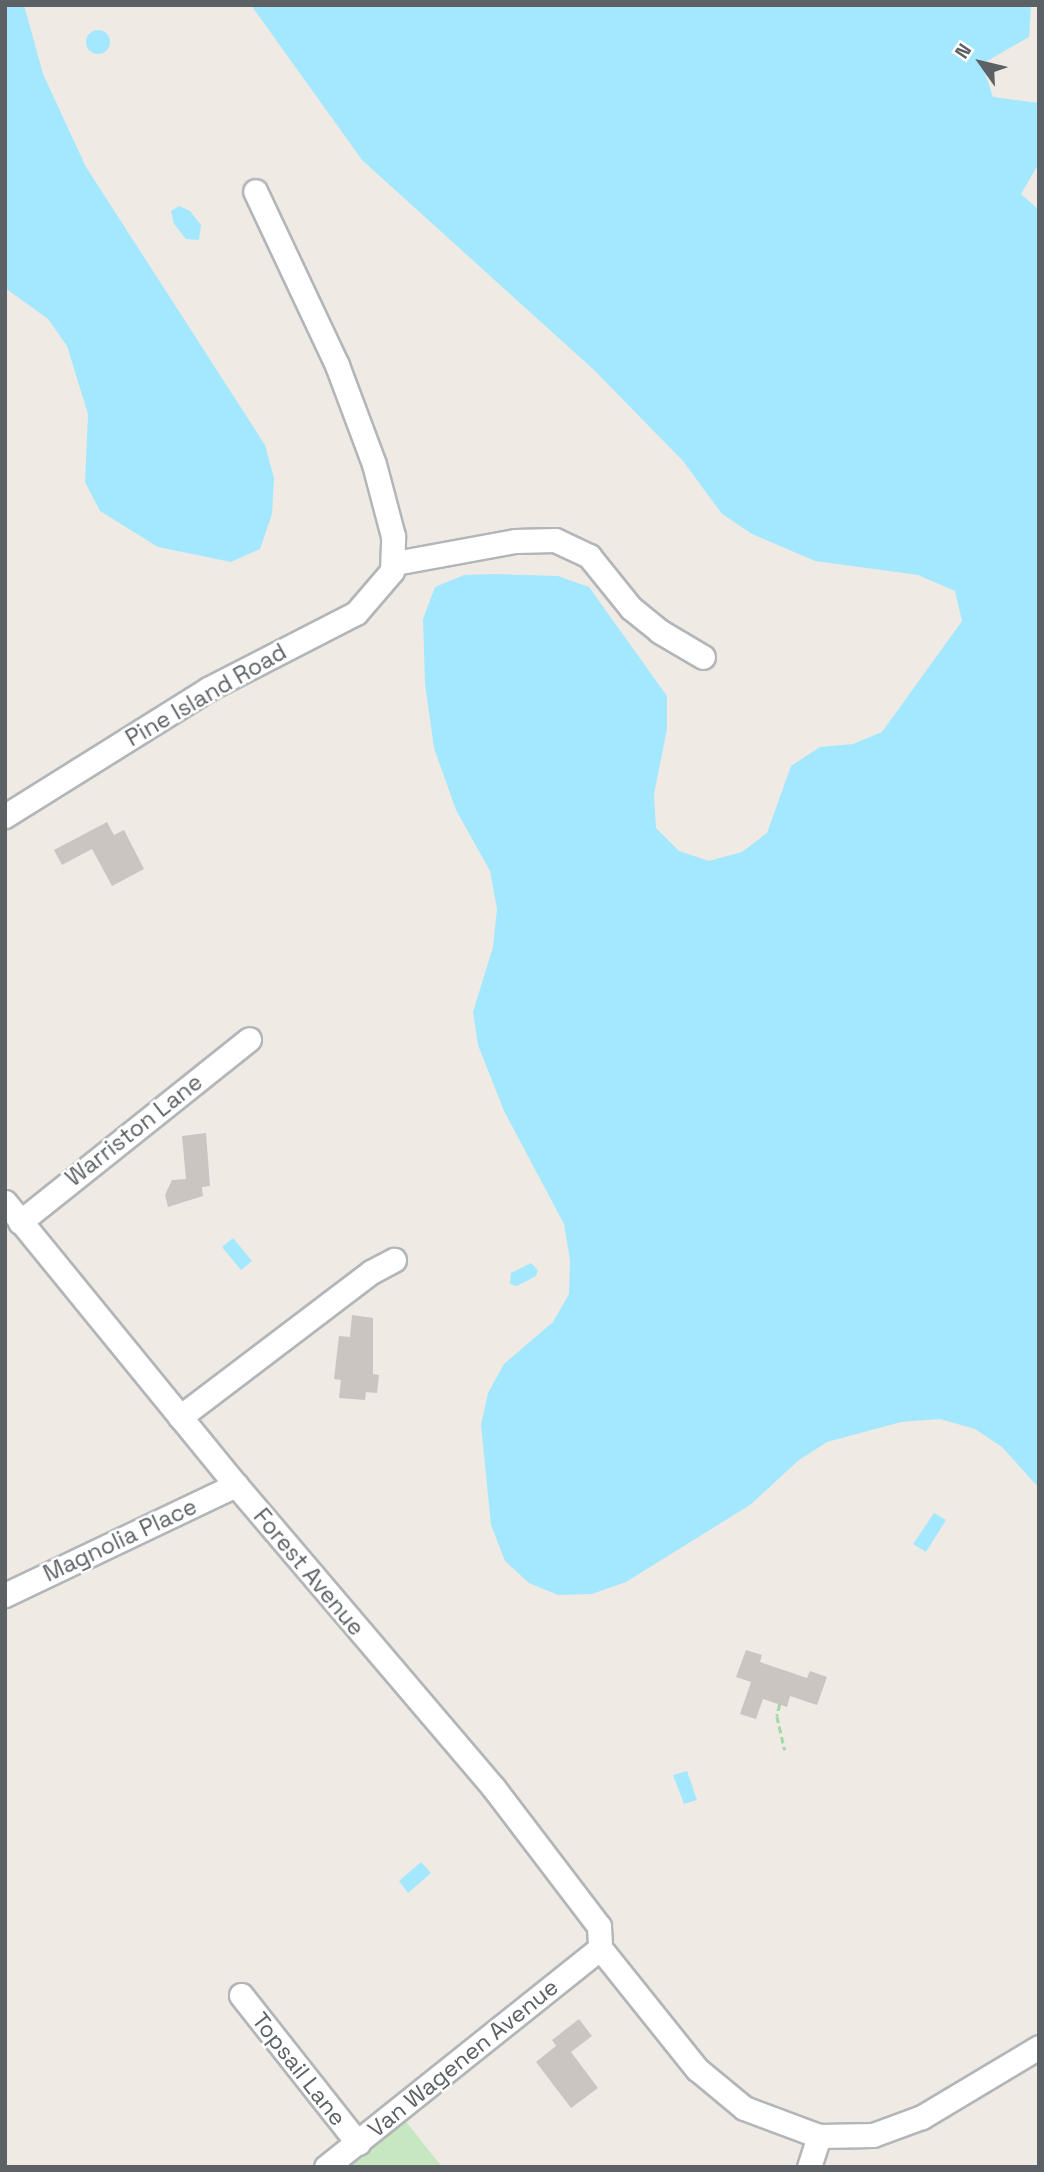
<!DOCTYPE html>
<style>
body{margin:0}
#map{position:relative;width:1044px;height:2172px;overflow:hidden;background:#efeae4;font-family:"Space Grotesk",sans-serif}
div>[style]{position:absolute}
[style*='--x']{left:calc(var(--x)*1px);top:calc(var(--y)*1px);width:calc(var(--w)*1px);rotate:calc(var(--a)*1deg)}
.green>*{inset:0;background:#c7e7c0}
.water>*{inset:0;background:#a4e8ff}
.round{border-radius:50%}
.building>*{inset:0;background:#cac5c0}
.path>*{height:2.5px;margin-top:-1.25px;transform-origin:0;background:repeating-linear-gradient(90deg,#a3d9a7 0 7px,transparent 0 10.5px)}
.roads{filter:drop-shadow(2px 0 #b2b6b9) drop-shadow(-2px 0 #b2b6b9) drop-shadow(0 2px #b2b6b9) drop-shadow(0 -2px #b2b6b9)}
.minor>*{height:23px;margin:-11.5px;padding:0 11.5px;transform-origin:11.5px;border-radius:11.5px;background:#fff}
span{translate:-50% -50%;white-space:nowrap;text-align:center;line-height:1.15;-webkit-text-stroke:5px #fff;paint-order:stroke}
.street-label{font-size:23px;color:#5c6165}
.frame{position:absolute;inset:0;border:7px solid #5c6165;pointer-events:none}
.north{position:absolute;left:946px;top:28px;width:70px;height:70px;-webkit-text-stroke:5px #fff;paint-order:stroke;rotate:304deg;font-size:19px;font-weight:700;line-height:28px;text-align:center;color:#5c6165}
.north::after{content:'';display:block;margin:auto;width:24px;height:32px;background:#5c6165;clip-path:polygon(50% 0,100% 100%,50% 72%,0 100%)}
</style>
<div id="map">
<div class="green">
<div style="clip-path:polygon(400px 2114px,442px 2167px,334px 2167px)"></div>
</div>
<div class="water">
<div style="clip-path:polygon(5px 5px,24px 5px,43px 74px,86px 167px,265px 445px,274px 478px,272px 514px,260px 549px,231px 562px,158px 547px,100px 511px,85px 482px,88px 414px,67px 346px,48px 319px,5px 288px)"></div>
<div style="clip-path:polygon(251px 5px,1031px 5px,1029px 37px,982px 64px,993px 97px,1039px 103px,1039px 163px,1021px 194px,1039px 210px,1039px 1488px,1002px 1447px,975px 1429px,940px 1419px,901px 1422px,827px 1442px,799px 1460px,750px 1505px,626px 1582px,592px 1594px,558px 1595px,529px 1583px,505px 1561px,491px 1525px,481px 1425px,488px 1393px,504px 1364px,553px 1322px,569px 1294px,570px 1260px,564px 1224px,504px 1111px,478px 1045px,473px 1012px,493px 947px,497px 909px,490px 871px,456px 810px,434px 748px,425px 684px,423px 619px,435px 587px,464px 575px,496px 574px,558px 576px,589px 587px,667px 696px,667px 729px,654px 794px,656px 828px,679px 851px,709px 861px,742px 852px,767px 833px,791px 766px,820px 747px,853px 744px,882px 732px,962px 621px,955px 591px,918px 575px,815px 561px,752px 534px,722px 514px,683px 461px,594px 370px,362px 160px)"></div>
<div class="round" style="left:86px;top:30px;width:24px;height:24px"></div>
<div style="clip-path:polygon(179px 206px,190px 211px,201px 225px,199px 240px,186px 239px,174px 224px,171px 211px)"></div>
<div style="clip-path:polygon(233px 1238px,252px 1261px,241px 1270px,222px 1247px)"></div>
<div style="clip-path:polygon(531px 1263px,538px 1270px,536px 1276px,517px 1286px,510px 1284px,511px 1273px)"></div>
<div style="clip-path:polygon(934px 1513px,946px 1520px,926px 1552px,913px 1544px)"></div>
<div style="clip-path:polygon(687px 1771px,697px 1800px,684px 1804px,673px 1775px)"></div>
<div style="clip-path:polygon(421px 1862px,431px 1873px,408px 1893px,399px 1881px)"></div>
</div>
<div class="building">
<div style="clip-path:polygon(107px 822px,114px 835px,124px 830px,144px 869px,112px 886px,92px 849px,62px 865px,54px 850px)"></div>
<div style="clip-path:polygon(206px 1133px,210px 1186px,202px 1187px,203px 1196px,168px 1207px,165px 1195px,172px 1180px,186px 1179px,182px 1136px)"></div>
<div style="clip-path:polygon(352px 1315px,373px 1318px,373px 1374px,379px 1375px,377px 1393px,366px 1392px,365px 1400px,339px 1398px,341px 1380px,334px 1379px,339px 1336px,350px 1337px)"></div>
<div style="clip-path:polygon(746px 1650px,762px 1655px,760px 1662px,807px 1678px,810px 1671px,827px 1677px,817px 1705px,790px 1696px,787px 1707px,763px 1699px,756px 1719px,740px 1714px,751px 1682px,736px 1677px)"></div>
<div style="clip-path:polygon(579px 2019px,592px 2036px,571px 2052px,598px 2088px,571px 2108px,536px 2062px,556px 2046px,552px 2040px)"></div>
</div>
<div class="path">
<div style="--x:780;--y:1704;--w:12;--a:104"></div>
<div style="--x:777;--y:1716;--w:35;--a:77"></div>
</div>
<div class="roads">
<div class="minor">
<div style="--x:395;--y:563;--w:122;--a:-10.4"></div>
<div style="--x:515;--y:541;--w:40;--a:-1.4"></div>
<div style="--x:555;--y:540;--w:38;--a:25"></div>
<div style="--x:589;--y:556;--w:67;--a:51.1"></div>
<div style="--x:631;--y:608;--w:36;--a:39"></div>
<div style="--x:659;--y:631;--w:51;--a:30.6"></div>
<div style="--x:5;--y:816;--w:239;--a:-32"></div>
<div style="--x:208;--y:689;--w:166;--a:-27.2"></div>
<div style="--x:356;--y:613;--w:55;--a:-49.4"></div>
<div style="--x:392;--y:571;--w:35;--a:-88"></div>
<div style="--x:393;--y:536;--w:74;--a:-104.8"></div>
<div style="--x:374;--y:464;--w:106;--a:-110.5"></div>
<div style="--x:337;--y:365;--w:192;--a:-115.2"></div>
<div style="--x:5;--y:1202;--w:365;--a:50.8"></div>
<div style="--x:236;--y:1485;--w:397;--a:49.6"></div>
<div style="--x:493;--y:1787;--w:175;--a:52.7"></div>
<div style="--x:599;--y:1926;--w:22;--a:87"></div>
<div style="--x:20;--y:1222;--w:293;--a:-38.6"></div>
<div style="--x:180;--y:1417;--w:240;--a:-37.2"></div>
<div style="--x:371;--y:1272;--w:26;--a:-28"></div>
<div style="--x:5;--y:1595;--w:256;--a:-25.5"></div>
<div style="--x:600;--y:1948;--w:155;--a:51.3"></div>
<div style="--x:697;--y:2069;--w:61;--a:39.7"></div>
<div style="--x:744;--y:2108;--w:80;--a:20.5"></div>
<div style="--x:819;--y:2136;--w:54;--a:-1.1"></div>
<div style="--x:873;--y:2135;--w:52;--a:-20.2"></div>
<div style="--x:922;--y:2117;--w:136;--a:-30.9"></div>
<div style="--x:241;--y:1995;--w:189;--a:51.7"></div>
<div style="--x:326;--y:2167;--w:351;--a:-38.6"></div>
<div style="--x:809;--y:2167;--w:33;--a:-72"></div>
</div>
</div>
<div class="street-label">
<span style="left:206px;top:695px;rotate:-30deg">Pine Island Road</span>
<span style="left:134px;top:1130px;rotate:-38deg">Warriston Lane</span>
<span style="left:120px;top:1540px;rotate:-25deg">Magnolia Place</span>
<span style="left:309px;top:1572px;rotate:50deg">Forest Avenue</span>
<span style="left:463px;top:2058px;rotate:-39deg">Van Wagenen Avenue</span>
<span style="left:299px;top:2069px;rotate:52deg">Topsail Lane</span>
</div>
<div class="frame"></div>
<div class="north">N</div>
</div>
